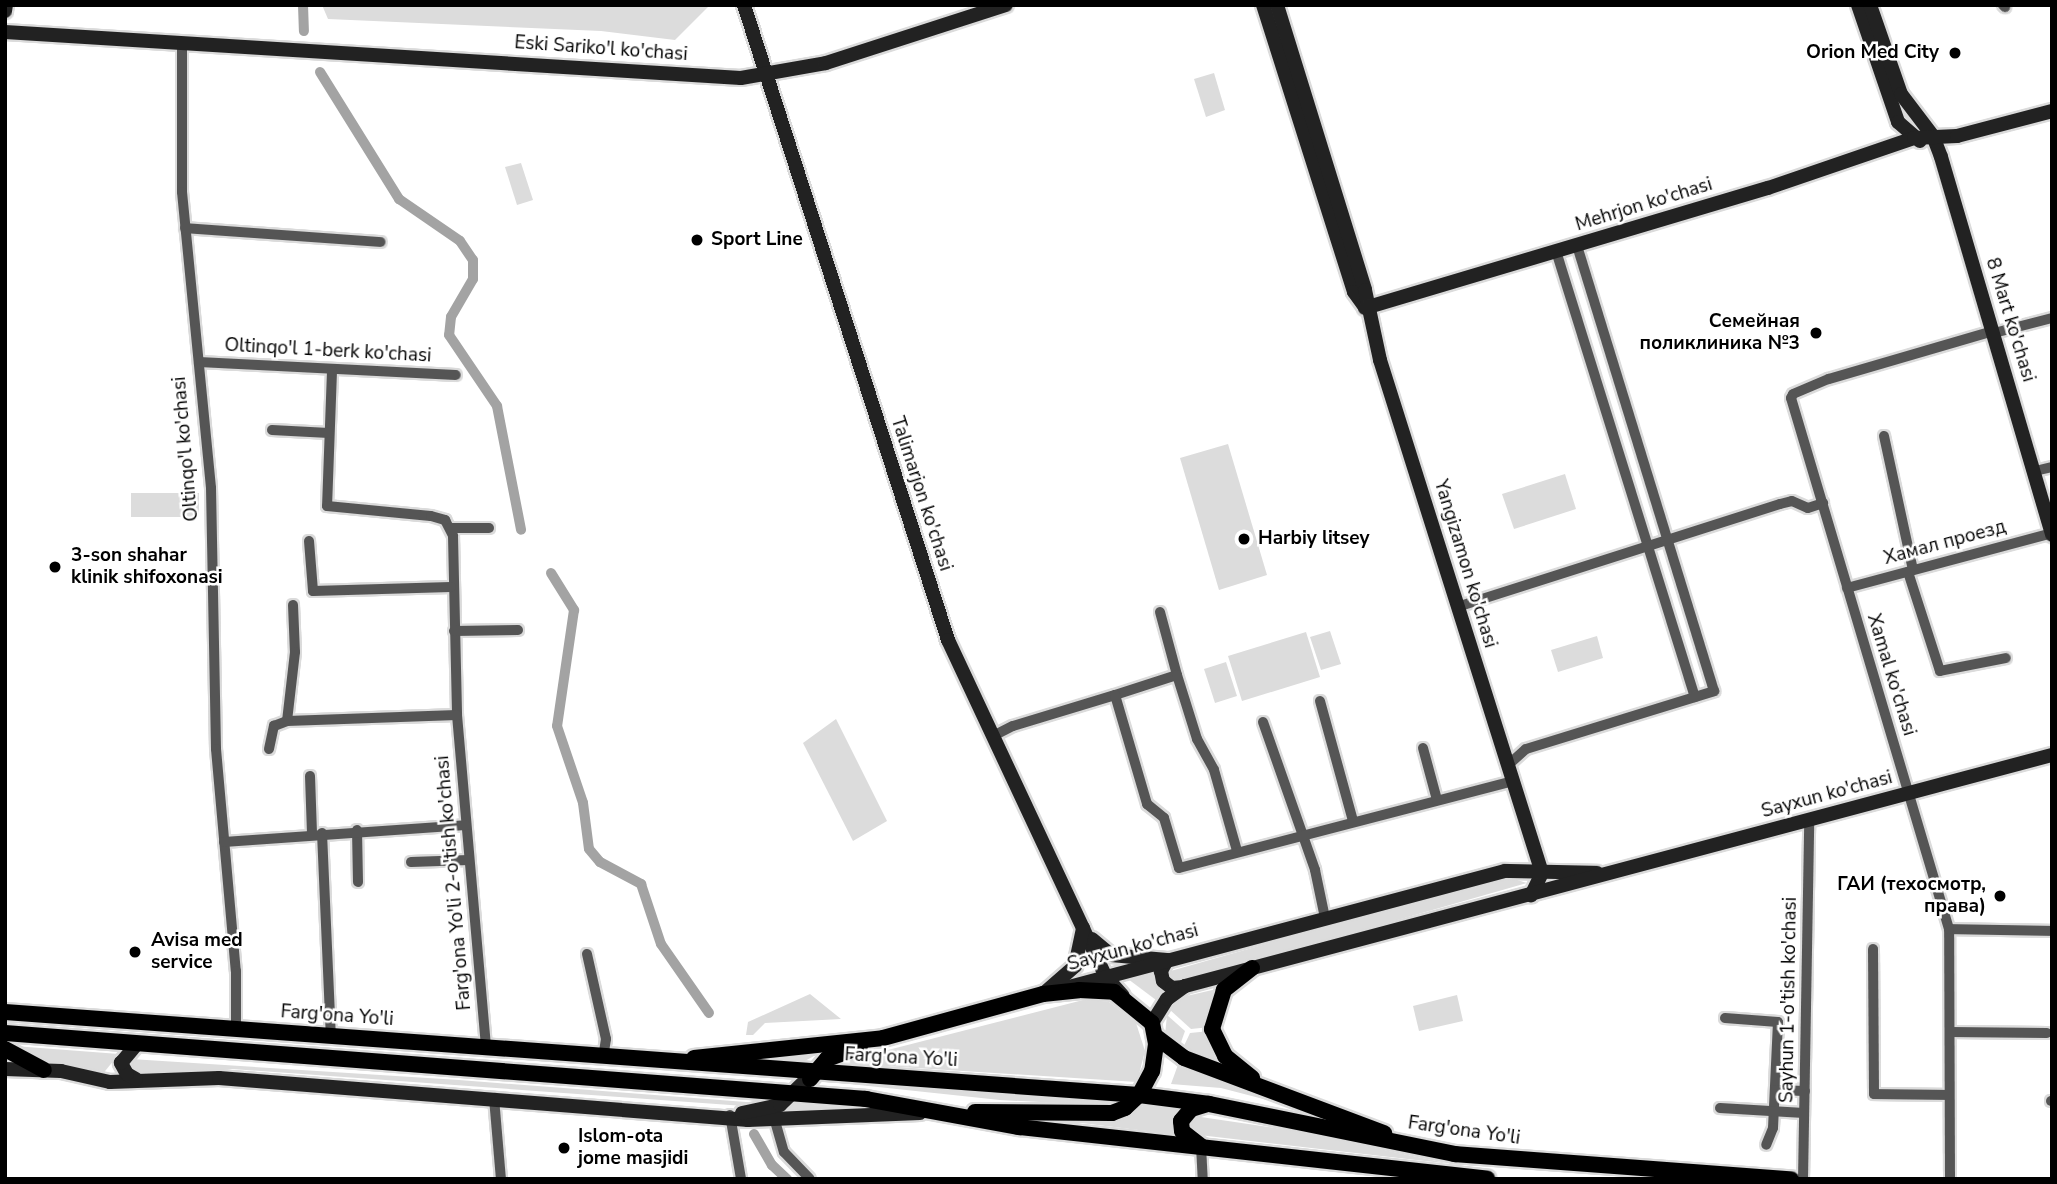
<!DOCTYPE html>
<meta charset="utf-8">
<style>
body{margin:0}
#map{position:relative;width:2057px;height:1184px;overflow:hidden;background:#fff;font-family:"Nunito Sans",sans-serif}
div>[style]{position:absolute}
[style*='--x']{left:calc(var(--x)*1px);top:calc(var(--y)*1px);width:calc(var(--w)*1px);rotate:calc(var(--a)*1deg)}
.green>*{inset:0;background:#dcdcdc}
.canal>*{height:10px;margin:-5px;padding:0 5px;transform-origin:5px;border-radius:5px;background:#a3a3a3}
.roads{filter:drop-shadow(2px 0 #dbdbdb) drop-shadow(-2px 0 #dbdbdb) drop-shadow(0 2px #dbdbdb) drop-shadow(0 -2px #dbdbdb)}
.street>*{height:10px;margin:-5px;padding:0 5px;transform-origin:5px;border-radius:5px;background:#555}
.secondary>*{height:14px;margin:-7px;padding:0 7px;transform-origin:7px;border-radius:7px;background:#222}
.primary>*{height:16px;margin:-8px;padding:0 8px;transform-origin:8px;border-radius:8px;background:#000}
.dots>*{width:19px;height:19px;translate:-50% -50%;box-sizing:border-box;border:4px solid #fff;border-radius:50%}
span{translate:-50% -50%;white-space:nowrap;text-align:center;line-height:1.15;-webkit-text-stroke:5px #fff;paint-order:stroke}
.street-label{font-size:19px;color:#000}
.poi-label{font-size:19px;color:#000;font-weight:700}
.right{translate:-100% -50%;text-align:right}
.left{translate:0 -50%;text-align:left}
.frame{position:absolute;inset:0;border:7px solid #000;pointer-events:none}
</style>
<div id="map">
<div class="green">
<div style="clip-path:polygon(322px 5px,710px 5px,675px 40px,601px 31px,328px 19px)"></div>
<div style="clip-path:polygon(1214px 73px,1225px 110px,1206px 117px,1194px 79px)"></div>
<div style="clip-path:polygon(521px 163px,533px 200px,517px 205px,505px 167px)"></div>
<div style="clip-path:polygon(1228px 444px,1267px 575px,1219px 590px,1180px 458px)"></div>
<div style="clip-path:polygon(1565px 474px,1576px 509px,1514px 529px,1502px 494px)"></div>
<div style="clip-path:polygon(131px 493px,199px 493px,199px 517px,131px 517px)"></div>
<div style="clip-path:polygon(1330px 631px,1341px 664px,1321px 670px,1310px 637px)"></div>
<div style="clip-path:polygon(1306px 632px,1320px 677px,1242px 701px,1228px 656px)"></div>
<div style="clip-path:polygon(1597px 636px,1603px 658px,1558px 672px,1551px 650px)"></div>
<div style="clip-path:polygon(1226px 662px,1237px 696px,1215px 703px,1204px 669px)"></div>
<div style="clip-path:polygon(836px 719px,887px 821px,853px 841px,803px 743px)"></div>
<div style="clip-path:polygon(1505px 876px,1527px 883px,1174px 984px,1167px 972px)"></div>
<div style="clip-path:polygon(1154px 974px,1163px 990px,1156px 1000px,1128px 979px)"></div>
<div style="clip-path:polygon(1221px 988px,1210px 1027px,1191px 1029px,1169px 1009px,1182px 997px)"></div>
<div style="clip-path:polygon(810px 994px,841px 1019px,765px 1023px,753px 1035px,746px 1035px,748px 1022px)"></div>
<div style="clip-path:polygon(1457px 995px,1463px 1021px,1419px 1031px,1413px 1006px)"></div>
<div style="clip-path:polygon(1087px 999px,1109px 1002px,1136px 1023px,1145px 1051px,1137px 1082px,837px 1063px)"></div>
<div style="clip-path:polygon(1167px 1015px,1185px 1031px,1179px 1048px,1165px 1035px)"></div>
<div style="clip-path:polygon(1210px 1031px,1227px 1066px,1183px 1048px,1190px 1033px)"></div>
<div style="clip-path:polygon(14px 1046px,119px 1054px,101px 1076px,38px 1059px)"></div>
<div style="clip-path:polygon(823px 1051px,803px 1062px,757px 1059px)"></div>
<div style="clip-path:polygon(131px 1059px,459px 1080px,759px 1103px,744px 1106px,232px 1069px,130px 1073px)"></div>
<div style="clip-path:polygon(1179px 1062px,1314px 1112px,1221px 1088px,1171px 1084px)"></div>
<div style="clip-path:polygon(831px 1082px,1118px 1099px,1100px 1105px,1000px 1100px)"></div>
<div style="clip-path:polygon(788px 1104px,800px 1104px,865px 1109px,776px 1116px)"></div>
<div style="clip-path:polygon(1147px 1104px,1182px 1108px,1179px 1135px,1024px 1116px,1121px 1117px)"></div>
<div style="clip-path:polygon(1194px 1116px,1289px 1130px,1451px 1164px,1199px 1135px,1190px 1132px,1187px 1121px)"></div>
</div>
<div class="canal">
<div style="--x:303;--y:5;--w:26;--a:88"></div>
<div style="--x:320;--y:72;--w:150;--a:58.1"></div>
<div style="--x:399;--y:199;--w:74;--a:34.5"></div>
<div style="--x:460;--y:241;--w:23;--a:56"></div>
<div style="--x:473;--y:260;--w:19;--a:90"></div>
<div style="--x:473;--y:279;--w:44;--a:120.1"></div>
<div style="--x:451;--y:317;--w:18;--a:96"></div>
<div style="--x:449;--y:335;--w:86;--a:55.9"></div>
<div style="--x:497;--y:406;--w:126;--a:79"></div>
<div style="--x:551;--y:573;--w:44;--a:58.1"></div>
<div style="--x:574;--y:610;--w:117;--a:98.3"></div>
<div style="--x:557;--y:726;--w:81;--a:71.3"></div>
<div style="--x:583;--y:803;--w:46;--a:82.6"></div>
<div style="--x:589;--y:849;--w:17;--a:50"></div>
<div style="--x:600;--y:862;--w:47;--a:28.2"></div>
<div style="--x:641;--y:884;--w:63;--a:71.6"></div>
<div style="--x:661;--y:944;--w:84;--a:55.2"></div>
<div style="--x:754;--y:1134;--w:36;--a:60"></div>
<div style="--x:772;--y:1165;--w:21;--a:43"></div>
</div>
<div class="roads">
<div class="street">
<div style="--x:2003;--y:5;--w:3;--a:45"></div>
<div style="--x:182;--y:42;--w:150;--a:90"></div>
<div style="--x:182;--y:192;--w:297;--a:84.4"></div>
<div style="--x:211;--y:488;--w:261;--a:88.9"></div>
<div style="--x:216;--y:749;--w:223;--a:84.9"></div>
<div style="--x:236;--y:971;--w:59;--a:90"></div>
<div style="--x:185;--y:228;--w:196;--a:4.1"></div>
<div style="--x:1556;--y:251;--w:467;--a:72.7"></div>
<div style="--x:1994;--y:333;--w:60;--a:-14.5"></div>
<div style="--x:199;--y:362;--w:257;--a:2.9"></div>
<div style="--x:332;--y:371;--w:135;--a:92.1"></div>
<div style="--x:327;--y:506;--w:104;--a:5.5"></div>
<div style="--x:431;--y:516;--w:15;--a:16"></div>
<div style="--x:445;--y:520;--w:18;--a:63"></div>
<div style="--x:453;--y:536;--w:179;--a:88.7"></div>
<div style="--x:457;--y:715;--w:335;--a:85"></div>
<div style="--x:272;--y:430;--w:57;--a:3"></div>
<div style="--x:1884;--y:436;--w:137;--a:77.8"></div>
<div style="--x:2035;--y:471;--w:17;--a:-13"></div>
<div style="--x:450;--y:528;--w:39;--a:0"></div>
<div style="--x:309;--y:541;--w:50;--a:85.4"></div>
<div style="--x:313;--y:591;--w:138;--a:-1.7"></div>
<div style="--x:1908;--y:572;--w:104;--a:72.1"></div>
<div style="--x:1940;--y:671;--w:67;--a:-11.1"></div>
<div style="--x:1847;--y:588;--w:212;--a:-15"></div>
<div style="--x:293;--y:605;--w:47;--a:87.6"></div>
<div style="--x:295;--y:652;--w:69;--a:96.6"></div>
<div style="--x:287;--y:721;--w:170;--a:-2"></div>
<div style="--x:1457;--y:607;--w:339;--a:-17.7"></div>
<div style="--x:1780;--y:504;--w:12;--a:-14"></div>
<div style="--x:1792;--y:501;--w:17;--a:24"></div>
<div style="--x:1808;--y:508;--w:16;--a:-18"></div>
<div style="--x:1160;--y:612;--w:65;--a:74.9"></div>
<div style="--x:454;--y:631;--w:64;--a:-0.9"></div>
<div style="--x:1115;--y:695;--w:65;--a:-17.9"></div>
<div style="--x:1177;--y:675;--w:67;--a:72.6"></div>
<div style="--x:1197;--y:739;--w:35;--a:61"></div>
<div style="--x:1214;--y:770;--w:84;--a:74.1"></div>
<div style="--x:1320;--y:701;--w:124;--a:74.6"></div>
<div style="--x:1263;--y:722;--w:157;--a:70.6"></div>
<div style="--x:1315;--y:870;--w:49;--a:78.2"></div>
<div style="--x:993;--y:736;--w:22;--a:-27"></div>
<div style="--x:1013;--y:726;--w:107;--a:-16.9"></div>
<div style="--x:1115;--y:695;--w:114;--a:73.6"></div>
<div style="--x:1147;--y:804;--w:22;--a:39"></div>
<div style="--x:1164;--y:818;--w:52;--a:73.3"></div>
<div style="--x:1179;--y:868;--w:344;--a:-14.6"></div>
<div style="--x:1423;--y:748;--w:54;--a:74.9"></div>
<div style="--x:269;--y:749;--w:24;--a:-78"></div>
<div style="--x:274;--y:726;--w:14;--a:-21"></div>
<div style="--x:1507;--y:766;--w:25;--a:-42"></div>
<div style="--x:1526;--y:749;--w:197;--a:-17.1"></div>
<div style="--x:1714;--y:691;--w:466;--a:-107.1"></div>
<div style="--x:310;--y:776;--w:57;--a:88"></div>
<div style="--x:357;--y:830;--w:52;--a:88.9"></div>
<div style="--x:322;--y:833;--w:204;--a:87.5"></div>
<div style="--x:224;--y:842;--w:242;--a:-4"></div>
<div style="--x:411;--y:862;--w:58;--a:-2"></div>
<div style="--x:1949;--y:929;--w:103;--a:1.1"></div>
<div style="--x:1873;--y:949;--w:145;--a:89.6"></div>
<div style="--x:1874;--y:1094;--w:75;--a:0.8"></div>
<div style="--x:587;--y:954;--w:87;--a:77.4"></div>
<div style="--x:606;--y:1039;--w:19;--a:99"></div>
<div style="--x:1725;--y:1018;--w:53;--a:4.3"></div>
<div style="--x:1778;--y:1022;--w:106;--a:92.7"></div>
<div style="--x:1773;--y:1128;--w:18;--a:112"></div>
<div style="--x:1950;--y:1032;--w:97;--a:0.6"></div>
<div style="--x:1776;--y:1090;--w:29;--a:2"></div>
<div style="--x:494;--y:1098;--w:81;--a:85.1"></div>
<div style="--x:2051;--y:1101;--w:1;--a:0"></div>
<div style="--x:1720;--y:1108;--w:84;--a:3.4"></div>
<div style="--x:730;--y:1115;--w:65;--a:80.2"></div>
<div style="--x:775;--y:1121;--w:32;--a:74"></div>
<div style="--x:784;--y:1152;--w:37;--a:46"></div>
<div style="--x:1201;--y:1146;--w:33;--a:87"></div>
<div style="--x:1803;--y:1179;--w:357;--a:-89"></div>
<div style="--x:1950;--y:1179;--w:250;--a:-90.2"></div>
<div style="--x:1949;--y:929;--w:554;--a:-106.57"></div>
<div style="--x:1791;--y:398;--w:4;--a:-63"></div>
<div style="--x:1793;--y:394;--w:39;--a:-23"></div>
<div style="--x:1829;--y:379;--w:171;--a:-16.3"></div>
</div>
<div class="secondary">
<div style="--x:744;--y:5;--w:667;--a:72.19"></div>
<div style="--x:948;--y:640;--w:372;--a:64.9"></div>
<div style="--x:1106;--y:977;--w:25;--a:48"></div>
<div style="--x:1263;--y:5;--w:301;--a:72.4"></div>
<div style="--x:1354;--y:292;--w:19;--a:54"></div>
<div style="--x:1277;--y:5;--w:298;--a:72.8"></div>
<div style="--x:1365;--y:290;--w:72;--a:77.9"></div>
<div style="--x:1380;--y:360;--w:538;--a:72.47"></div>
<div style="--x:1542;--y:873;--w:25;--a:116"></div>
<div style="--x:1858;--y:5;--w:124;--a:71.1"></div>
<div style="--x:1898;--y:122;--w:29;--a:41"></div>
<div style="--x:1870;--y:5;--w:94;--a:70.8"></div>
<div style="--x:1901;--y:94;--w:53;--a:52.7"></div>
<div style="--x:1933;--y:136;--w:22;--a:69"></div>
<div style="--x:1941;--y:157;--w:394;--a:73.6"></div>
<div style="--x:5;--y:11;--w:6;--a:-81"></div>
<div style="--x:5;--y:32;--w:737;--a:3.58"></div>
<div style="--x:741;--y:78;--w:86;--a:-10"></div>
<div style="--x:826;--y:63;--w:189;--a:-17.9"></div>
<div style="--x:1365;--y:308;--w:420;--a:-16.6"></div>
<div style="--x:1768;--y:188;--w:154;--a:-18.9"></div>
<div style="--x:1914;--y:138;--w:43;--a:-2.7"></div>
<div style="--x:1957;--y:136;--w:98;--a:-14.7"></div>
<div style="--x:1092;--y:939;--w:25;--a:40"></div>
<div style="--x:1111;--y:955;--w:56;--a:5.1"></div>
<div style="--x:1167;--y:960;--w:13;--a:119"></div>
<div style="--x:1161;--y:971;--w:10;--a:79"></div>
<div style="--x:1163;--y:981;--w:11;--a:38"></div>
<div style="--x:1172;--y:988;--w:11;--a:-5"></div>
<div style="--x:1069;--y:987;--w:451;--a:-14.9"></div>
<div style="--x:1505;--y:871;--w:92;--a:1.2"></div>
<div style="--x:1043;--y:994;--w:43;--a:-41.2"></div>
<div style="--x:1075;--y:966;--w:39;--a:-78"></div>
<div style="--x:1152;--y:1023;--w:28;--a:-58"></div>
<div style="--x:1167;--y:999;--w:22;--a:-36"></div>
<div style="--x:1185;--y:986;--w:897;--a:-14.92"></div>
<div style="--x:5;--y:1069;--w:56;--a:2"></div>
<div style="--x:61;--y:1071;--w:50;--a:12.7"></div>
<div style="--x:110;--y:1082;--w:109;--a:-2.1"></div>
<div style="--x:219;--y:1078;--w:531;--a:4.54"></div>
<div style="--x:748;--y:1120;--w:172;--a:-2.3"></div>
<div style="--x:136;--y:1079;--w:10;--a:-151"></div>
<div style="--x:127;--y:1074;--w:13;--a:-119"></div>
<div style="--x:121;--y:1063;--w:25;--a:-50"></div>
<div style="--x:742;--y:1113;--w:39;--a:-12"></div>
<div style="--x:780;--y:1105;--w:45;--a:-44.1"></div>
</div>
<div class="primary">
<div style="--x:1252;--y:968;--w:36;--a:142"></div>
<div style="--x:1224;--y:990;--w:41;--a:107.1"></div>
<div style="--x:1212;--y:1029;--w:30;--a:64"></div>
<div style="--x:1225;--y:1056;--w:35;--a:39"></div>
<div style="--x:5;--y:1012;--w:1137;--a:4.19"></div>
<div style="--x:1139;--y:1095;--w:71;--a:7.3"></div>
<div style="--x:1209;--y:1104;--w:251;--a:11.5"></div>
<div style="--x:1455;--y:1154;--w:337;--a:4.3"></div>
<div style="--x:5;--y:1033;--w:864;--a:4.38"></div>
<div style="--x:866;--y:1099;--w:156;--a:10.4"></div>
<div style="--x:1019;--y:1127;--w:471;--a:6.3"></div>
<div style="--x:1155;--y:1036;--w:36;--a:37"></div>
<div style="--x:1184;--y:1058;--w:214;--a:20.6"></div>
<div style="--x:5;--y:1049;--w:44;--a:28.3"></div>
<div style="--x:694;--y:1058;--w:190;--a:-6"></div>
<div style="--x:883;--y:1038;--w:166;--a:-15.4"></div>
<div style="--x:1043;--y:994;--w:36;--a:-6"></div>
<div style="--x:1079;--y:990;--w:35;--a:3"></div>
<div style="--x:1114;--y:992;--w:49;--a:39.2"></div>
<div style="--x:1152;--y:1023;--w:21;--a:79"></div>
<div style="--x:1156;--y:1044;--w:27;--a:98"></div>
<div style="--x:1152;--y:1071;--w:27;--a:118"></div>
<div style="--x:1139;--y:1095;--w:19;--a:137"></div>
<div style="--x:1125;--y:1108;--w:14;--a:159"></div>
<div style="--x:1112;--y:1113;--w:137;--a:-179.6"></div>
<div style="--x:810;--y:1079;--w:26;--a:-50"></div>
<div style="--x:827;--y:1059;--w:35;--a:-20"></div>
<div style="--x:1201;--y:1146;--w:24;--a:-142"></div>
<div style="--x:1182;--y:1131;--w:10;--a:-96"></div>
<div style="--x:1181;--y:1121;--w:16;--a:-50"></div>
<div style="--x:1191;--y:1109;--w:17;--a:-17"></div>
</div>
</div>
<div class="dots">
<div style="left:1955px;top:53px;background:#000"></div>
<div style="left:697px;top:240px;background:#000"></div>
<div style="left:1816px;top:333px;background:#000"></div>
<div style="left:1244px;top:539px;background:#000"></div>
<div style="left:55px;top:567px;background:#000"></div>
<div style="left:2000px;top:896px;background:#000"></div>
<div style="left:135px;top:952px;background:#000"></div>
<div style="left:564px;top:1148px;background:#000"></div>
</div>
<div class="street-label">
<span style="left:601px;top:49px;rotate:4deg">Eski Sariko'l ko'chasi</span>
<span style="left:1644px;top:205px;rotate:-17deg">Mehrjon ko'chasi</span>
<span style="left:2010px;top:320px;rotate:73deg">8 Mart ko'chasi</span>
<span style="left:328px;top:351px;rotate:3deg">Oltinqo'l 1-berk ko'chasi</span>
<span style="left:186px;top:449px;rotate:-95deg">Oltinqo'l ko'chasi</span>
<span style="left:921px;top:494px;rotate:72deg">Talimarjon ko'chasi</span>
<span style="left:1945px;top:543px;rotate:-15deg">Хамал проезд</span>
<span style="left:1465px;top:564px;rotate:73deg">Yangizamon ko'chasi</span>
<span style="left:1891px;top:675px;rotate:73deg">Xamal ko'chasi</span>
<span style="left:1827px;top:795px;rotate:-15deg">Sayxun ko'chasi</span>
<span style="left:454px;top:883px;rotate:-95deg">Farg'ona Yo'li 2-o'tish ko'chasi</span>
<span style="left:1133px;top:948px;rotate:-15deg">Sayxun ko'chasi</span>
<span style="left:1789px;top:1000px;rotate:-89deg">Sayhun 1-o'tish ko'chasi</span>
<span style="left:337px;top:1016px;rotate:4deg">Farg'ona Yo'li</span>
<span style="left:901px;top:1058px;rotate:3deg">Farg'ona Yo'li</span>
<span style="left:1464px;top:1131px;rotate:8deg">Farg'ona Yo'li</span>
</div>
<div class="poi-label">
<span class="right" style="left:1939px;top:53px">Orion Med City</span>
<span class="left" style="left:711px;top:240px">Sport Line</span>
<span class="right" style="left:1800px;top:333px">Семейная<br>поликлиника №3</span>
<span class="left" style="left:1258px;top:539px">Harbiy litsey</span>
<span class="left" style="left:71px;top:567px">3-son shahar<br>klinik shifoxonasi</span>
<span class="right" style="left:1986px;top:896px">ГАИ (техосмотр,<br>права)</span>
<span class="left" style="left:151px;top:952px">Avisa med<br>service</span>
<span class="left" style="left:578px;top:1148px">Islom-ota<br>jome masjidi</span>
</div>
<div class="frame"></div>
</div>
